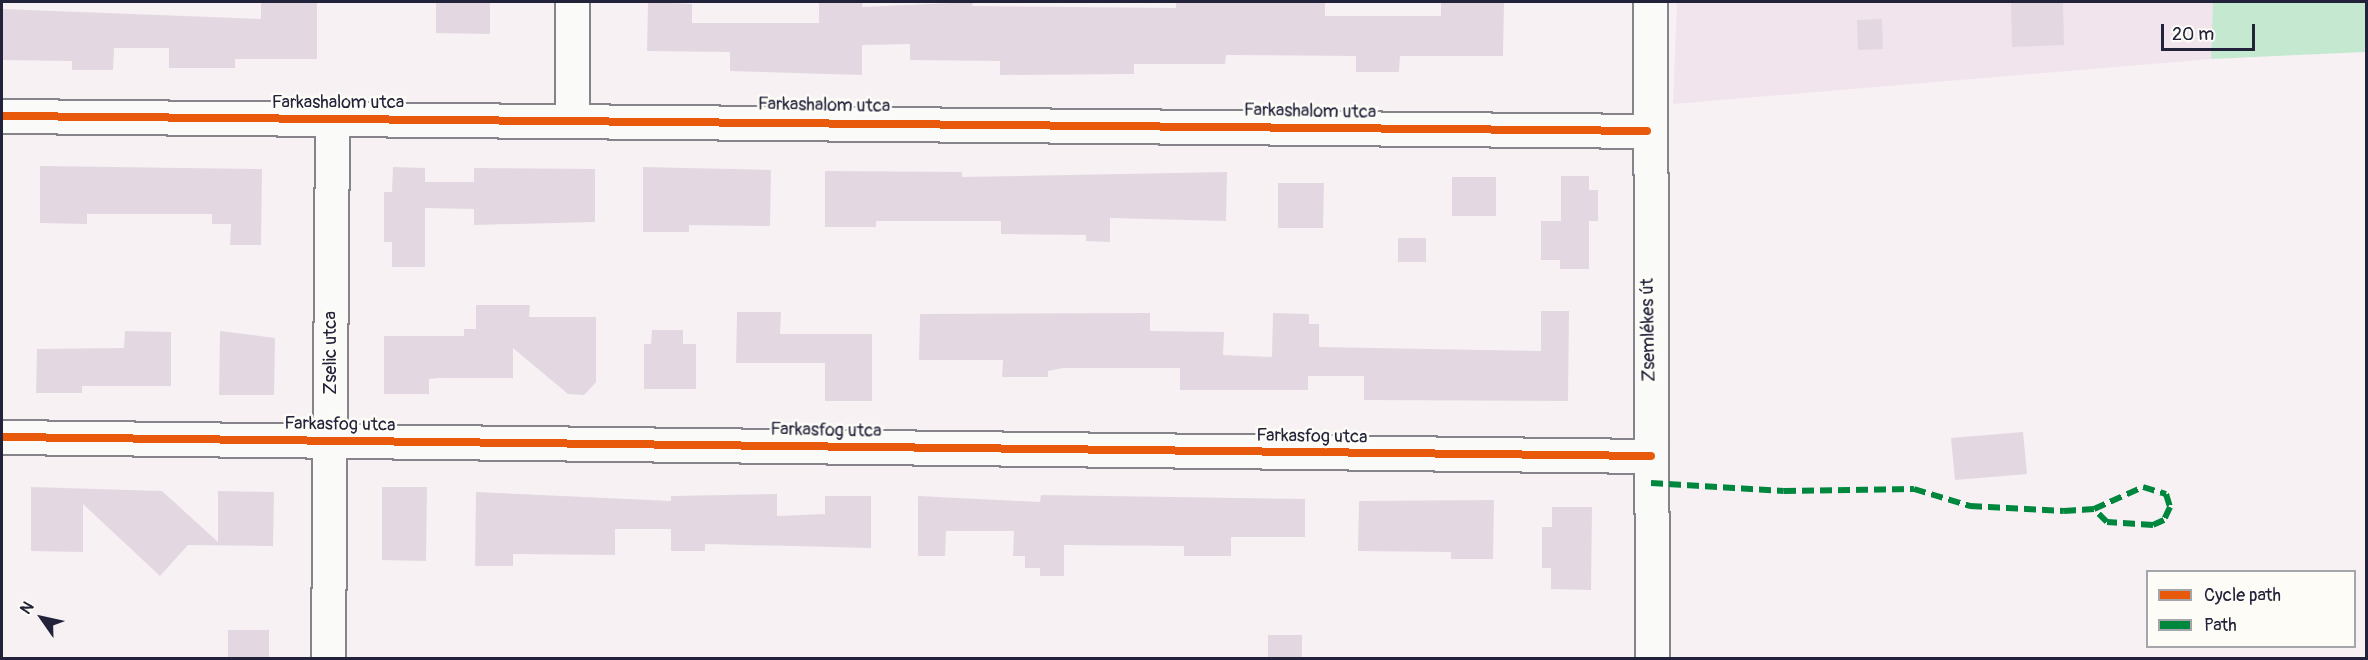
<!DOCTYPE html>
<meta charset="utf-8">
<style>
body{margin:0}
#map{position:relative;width:2368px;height:660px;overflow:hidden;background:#f7f1f4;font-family:Pangolin,sans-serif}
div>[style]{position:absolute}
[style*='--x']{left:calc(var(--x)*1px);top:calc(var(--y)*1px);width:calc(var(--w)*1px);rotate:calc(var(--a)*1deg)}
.built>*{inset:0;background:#f1e4ed}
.green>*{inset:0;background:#c4e9d0}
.building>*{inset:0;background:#e3d8e1}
.roads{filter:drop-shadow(2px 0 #86848a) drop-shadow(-2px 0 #86848a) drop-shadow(0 2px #86848a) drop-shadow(0 -2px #86848a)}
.street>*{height:33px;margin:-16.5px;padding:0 16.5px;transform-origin:16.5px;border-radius:16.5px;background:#fafaf8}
.quiet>*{height:6px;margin-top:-3px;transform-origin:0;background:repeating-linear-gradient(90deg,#00873e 0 12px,transparent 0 18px)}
.cycleway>*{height:8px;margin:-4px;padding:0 4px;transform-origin:4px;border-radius:4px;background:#e8590c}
span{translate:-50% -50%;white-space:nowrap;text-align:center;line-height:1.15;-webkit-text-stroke:5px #fdfcf7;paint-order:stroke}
.street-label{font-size:18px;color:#22223b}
.frame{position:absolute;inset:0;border:3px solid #22223b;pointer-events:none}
.legend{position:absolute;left:2146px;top:570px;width:210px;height:78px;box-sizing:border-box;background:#fdfcf7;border:2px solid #a5a5ac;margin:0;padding:8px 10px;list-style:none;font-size:18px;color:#22223b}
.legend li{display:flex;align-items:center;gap:12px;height:30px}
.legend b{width:30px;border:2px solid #a5a5ac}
.north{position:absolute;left:12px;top:588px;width:60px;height:60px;-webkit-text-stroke:4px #fdfcf7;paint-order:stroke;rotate:304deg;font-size:16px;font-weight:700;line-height:24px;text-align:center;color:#22223b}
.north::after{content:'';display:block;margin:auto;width:21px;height:27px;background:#22223b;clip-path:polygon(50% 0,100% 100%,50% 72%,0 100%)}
.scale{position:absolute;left:2161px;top:24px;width:94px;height:27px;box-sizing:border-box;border:3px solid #22223b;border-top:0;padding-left:8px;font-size:18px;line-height:21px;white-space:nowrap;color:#22223b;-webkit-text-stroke:4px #fdfcf7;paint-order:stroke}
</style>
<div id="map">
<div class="built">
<div style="clip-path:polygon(1677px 2px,2213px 2px,2211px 59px,1673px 104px)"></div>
</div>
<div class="green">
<div style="clip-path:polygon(2213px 2px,2366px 2px,2366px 52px,2211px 59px)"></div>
</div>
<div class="building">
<div style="clip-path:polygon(261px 2px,317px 2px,317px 59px,235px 59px,235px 68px,169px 68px,169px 48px,114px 48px,113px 70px,72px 70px,72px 61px,2px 60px,2px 9px,261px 19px)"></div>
<div style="clip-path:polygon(436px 2px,490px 2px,490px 34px,436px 33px)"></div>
<div style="clip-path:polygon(648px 2px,692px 4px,692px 23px,819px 23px,819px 2px,863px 2px,862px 7px,973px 2px,972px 6px,1176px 8px,1176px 2px,1325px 2px,1325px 16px,1441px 16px,1441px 2px,1504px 2px,1503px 56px,1400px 56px,1399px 72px,1356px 72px,1356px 56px,1226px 55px,1225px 64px,1134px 64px,1134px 74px,1000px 75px,1000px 61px,910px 60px,910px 44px,862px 45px,862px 75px,730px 71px,730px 52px,647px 51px)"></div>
<div style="clip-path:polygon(2011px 2px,2063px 2px,2064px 45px,2012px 47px)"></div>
<div style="clip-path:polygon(1882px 19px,1883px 49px,1858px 50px,1857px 20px)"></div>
<div style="clip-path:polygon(40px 166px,262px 169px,261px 245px,230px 245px,231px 224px,212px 224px,212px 214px,87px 214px,87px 224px,40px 223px)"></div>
<div style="clip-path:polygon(393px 167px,425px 168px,425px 182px,474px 182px,474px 168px,595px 169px,595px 222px,474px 225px,474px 209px,425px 208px,425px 267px,392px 267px,392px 242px,384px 242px,384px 192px,392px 192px)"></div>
<div style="clip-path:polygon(643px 167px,771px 170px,770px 226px,689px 225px,689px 232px,643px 232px)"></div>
<div style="clip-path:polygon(825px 171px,962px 172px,962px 177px,1227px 172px,1226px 221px,1110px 218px,1110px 242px,1086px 241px,1086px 235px,1001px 234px,1001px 221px,876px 221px,876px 227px,825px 227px)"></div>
<div style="clip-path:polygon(1561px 176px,1589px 176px,1589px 190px,1598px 190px,1598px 221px,1589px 221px,1589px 269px,1560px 269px,1560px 260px,1541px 260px,1541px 221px,1561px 221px)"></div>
<div style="clip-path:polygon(1452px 177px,1496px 177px,1496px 216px,1452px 216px)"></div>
<div style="clip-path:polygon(1278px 183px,1324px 183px,1323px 228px,1278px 228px)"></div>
<div style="clip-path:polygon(1398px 238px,1426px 238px,1426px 262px,1398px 262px)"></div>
<div style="clip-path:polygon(476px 305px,530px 305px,529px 317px,596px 317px,596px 382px,584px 395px,568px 394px,513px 348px,513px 378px,438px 378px,429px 379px,429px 394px,384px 394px,384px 336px,464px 336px,464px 329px,476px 329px)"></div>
<div style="clip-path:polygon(1541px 311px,1569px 311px,1568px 401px,1364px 400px,1364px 376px,1308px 376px,1308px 390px,1180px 390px,1180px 368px,1063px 368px,1048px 371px,1048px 377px,1002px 377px,1003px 360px,919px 360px,920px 314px,1150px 313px,1150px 331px,1224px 332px,1223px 355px,1272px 357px,1273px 313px,1309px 314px,1309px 324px,1319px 324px,1319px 347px,1541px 351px)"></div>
<div style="clip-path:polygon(737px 312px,781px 312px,780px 334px,872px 334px,872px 401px,825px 401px,825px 363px,736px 363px)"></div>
<div style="clip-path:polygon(652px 330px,683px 330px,683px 344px,696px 344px,696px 389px,644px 389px,644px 344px,651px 344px)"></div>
<div style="clip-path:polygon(125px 331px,171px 332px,171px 386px,82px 386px,82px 393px,36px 393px,37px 349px,124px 348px)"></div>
<div style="clip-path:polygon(220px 331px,275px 338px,274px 395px,219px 395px)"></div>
<div style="clip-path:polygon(2023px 432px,2027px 474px,1955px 480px,1951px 438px)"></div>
<div style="clip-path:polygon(31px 487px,162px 491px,218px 542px,218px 491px,274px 492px,273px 546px,188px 545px,160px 576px,83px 504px,83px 552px,31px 551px)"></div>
<div style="clip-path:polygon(382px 487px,427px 487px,426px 561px,382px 560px)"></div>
<div style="clip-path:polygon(476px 492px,671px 501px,671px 496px,777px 494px,777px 516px,825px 514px,825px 496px,871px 496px,871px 548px,705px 544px,705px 551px,671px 551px,671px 529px,615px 529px,615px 555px,513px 554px,513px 566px,475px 566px)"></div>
<div style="clip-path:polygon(1041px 495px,1305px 499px,1305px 537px,1231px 537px,1231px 556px,1184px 556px,1184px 546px,1064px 545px,1064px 576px,1040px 576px,1040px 568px,1025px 568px,1025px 556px,1013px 556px,1014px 531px,946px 531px,945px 556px,918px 556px,918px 496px,1040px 502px)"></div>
<div style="clip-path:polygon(1494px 500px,1493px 559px,1451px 559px,1451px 552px,1358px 551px,1359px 501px)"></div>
<div style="clip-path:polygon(1552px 507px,1592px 507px,1591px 590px,1551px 589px,1551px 568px,1542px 568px,1542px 527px,1552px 527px)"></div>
<div style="clip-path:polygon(228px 630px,269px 630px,269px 658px,228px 658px)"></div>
<div style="clip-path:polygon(1268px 635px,1302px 635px,1302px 658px,1268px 658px)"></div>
</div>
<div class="roads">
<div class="street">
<div style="--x:1650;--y:2;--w:656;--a:89.83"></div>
<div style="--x:2;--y:116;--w:1645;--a:0.52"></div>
<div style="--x:572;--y:118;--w:116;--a:-90"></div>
<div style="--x:2;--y:437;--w:1649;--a:0.66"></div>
<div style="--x:328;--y:658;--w:539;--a:-89.57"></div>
</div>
</div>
<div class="quiet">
<div style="--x:1651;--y:483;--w:133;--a:3.4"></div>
<div style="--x:1784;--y:491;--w:130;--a:-0.9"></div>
<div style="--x:1914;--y:489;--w:59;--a:16.9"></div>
<div style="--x:1970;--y:506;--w:94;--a:3"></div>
<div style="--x:2064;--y:511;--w:30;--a:-4"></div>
<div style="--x:2094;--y:509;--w:54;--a:-24.2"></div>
<div style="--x:2143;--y:487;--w:24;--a:17"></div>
<div style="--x:2166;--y:494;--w:14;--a:73"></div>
<div style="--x:2170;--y:507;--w:14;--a:115"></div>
<div style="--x:2164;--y:520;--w:12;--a:156"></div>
<div style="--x:2153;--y:525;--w:46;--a:-176.3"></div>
<div style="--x:2107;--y:522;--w:18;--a:-135"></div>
</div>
<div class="cycleway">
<div style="--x:2;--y:116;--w:1645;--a:0.52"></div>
<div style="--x:2;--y:437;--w:1649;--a:0.66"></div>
</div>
<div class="street-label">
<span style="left:338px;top:103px">Farkashalom utca</span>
<span style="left:824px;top:106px;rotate:1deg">Farkashalom utca</span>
<span style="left:1310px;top:112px;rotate:1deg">Farkashalom utca</span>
<span style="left:1649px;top:330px;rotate:-91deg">Zsemlékes út</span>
<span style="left:331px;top:353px;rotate:-90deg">Zselic utca</span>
<span style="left:340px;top:425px;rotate:1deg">Farkasfog utca</span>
<span style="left:826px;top:431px;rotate:1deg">Farkasfog utca</span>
<span style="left:1312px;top:437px;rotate:1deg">Farkasfog utca</span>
</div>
<div class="frame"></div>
<ul class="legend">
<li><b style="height:8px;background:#e8590c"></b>Cycle path</li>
<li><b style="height:8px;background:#00873e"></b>Path</li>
</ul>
<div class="north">N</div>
<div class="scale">20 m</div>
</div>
